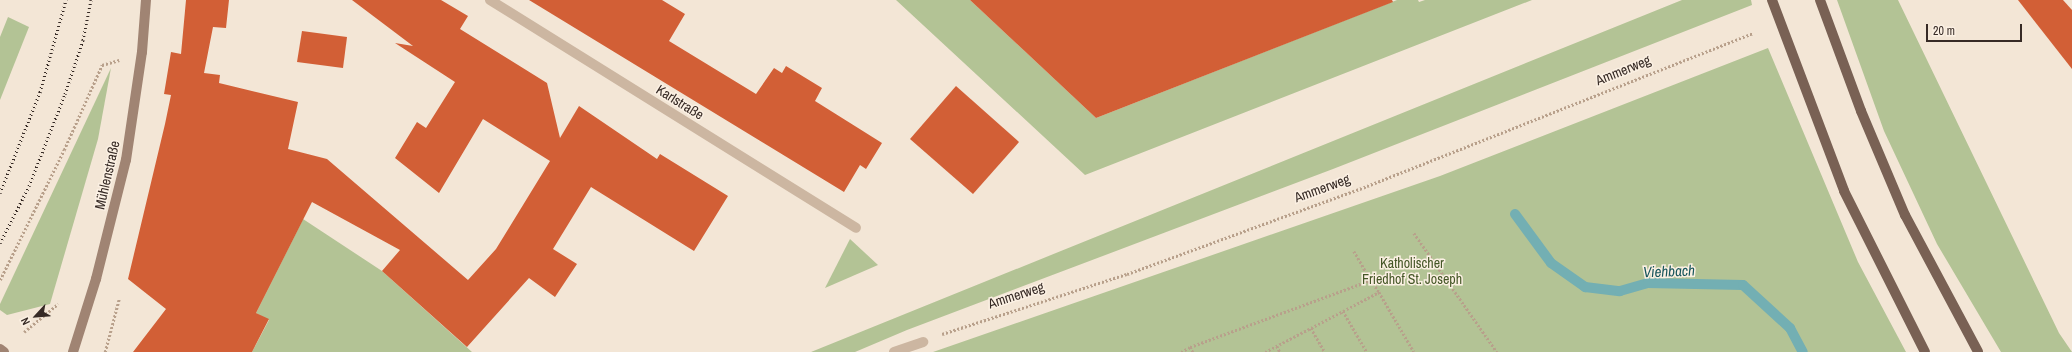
<!DOCTYPE html>
<meta charset="utf-8">
<style>
body{margin:0}
#map{position:relative;width:2072px;height:352px;overflow:hidden;background:#f3e6d6;font-family:"Archivo Narrow",sans-serif}
div>[style]{position:absolute}
[style*='--x']{left:calc(var(--x)*1px);top:calc(var(--y)*1px);width:calc(var(--w)*1px);rotate:calc(var(--a)*1deg)}
.green>*{inset:0;background:#b3c395}
.stream>*{height:10px;margin:-5px;padding:0 5px;transform-origin:5px;border-radius:5px;background:#73afb3}
.building>*{inset:0;background:#d25f36}
.path>*{height:2.5px;margin-top:-1.25px;transform-origin:0;background:repeating-linear-gradient(90deg,#b8a08b 0 2px,transparent 0 4px)}
.lane>*{height:10px;margin:-5px;padding:0 5px;transform-origin:5px;border-radius:5px;background:#ccb6a1}
.street>*{height:10px;margin:-5px;padding:0 5px;transform-origin:5px;border-radius:5px;background:#ccb6a1}
.secondary>*{height:10px;margin:-5px;padding:0 5px;transform-origin:5px;border-radius:5px;background:#a08473}
.primary>*{height:10px;margin:-5px;padding:0 5px;transform-origin:5px;border-radius:5px;background:#796154}
.rail>*{height:3px;margin-top:-1.5px;transform-origin:0;background:repeating-linear-gradient(90deg,#362a25 0 1px,transparent 0 4px)}
span{translate:-50% -50%;white-space:nowrap;text-align:center;line-height:1.15;-webkit-text-stroke:3px #fbf0e3;paint-order:stroke}
.street-label{font-size:14px;color:#362a25}
.park-label{font-size:14px;color:#445626}
.water-label{font-size:15px;color:#17555b;font-style:italic}
.north{position:absolute;left:16px;top:296px;width:40px;height:40px;-webkit-text-stroke:3px #fbf0e3;paint-order:stroke;rotate:244deg;font-size:11px;font-weight:700;line-height:16px;text-align:center;color:#362a25}
.north::after{content:'';display:block;margin:auto;width:14px;height:18px;background:#362a25;clip-path:polygon(50% 0,100% 100%,50% 72%,0 100%)}
.scale{position:absolute;left:1926px;top:24px;width:96px;height:18px;box-sizing:border-box;border:2px solid #362a25;border-top:0;padding-left:5px;font-size:12px;line-height:14px;white-space:nowrap;color:#362a25;-webkit-text-stroke:3px #fbf0e3;paint-order:stroke}
</style>
<div id="map">
<div class="green">
<div style="clip-path:polygon(896px 0,970px 0,1096px 118px,1397px 0,1418px 0,1419px 2px,1425px 0,1532px 0,1085px 175px)"></div>
<div style="clip-path:polygon(1682px 0,1751px 0,1752px 5px,1333px 169px,907px 330px,855px 352px,811px 352px)"></div>
<div style="clip-path:polygon(1837px 0,1898px 0,2059px 333px,2072px 352px,2001px 352px,1937px 244px,1884px 131px)"></div>
<div style="clip-path:polygon(8px 17px,29px 27px,0 100px,0 37px)"></div>
<div style="clip-path:polygon(1768px 48px,1858px 262px,1906px 352px,933px 352px,1440px 176px)"></div>
<div style="clip-path:polygon(111px 68px,98px 139px,50px 304px,7px 315px,0 310px,0 304px)"></div>
<div style="clip-path:polygon(303px 219px,382px 271px,472px 352px,252px 352px,269px 320px,256px 313px)"></div>
<div style="clip-path:polygon(850px 239px,878px 265px,825px 288px)"></div>
</div>
<div class="stream">
<div style="--x:1515;--y:214;--w:61;--a:53.7"></div>
<div style="--x:1551;--y:263;--w:42;--a:35.2"></div>
<div style="--x:1585;--y:287;--w:35;--a:7"></div>
<div style="--x:1620;--y:291;--w:29;--a:-16"></div>
<div style="--x:1648;--y:283;--w:95;--a:1.2"></div>
<div style="--x:1743;--y:285;--w:64;--a:42.5"></div>
<div style="--x:1790;--y:328;--w:27;--a:62"></div>
</div>
<div class="building">
<div style="clip-path:polygon(186px 0,229px 0,226px 28px,213px 27px,204px 73px,220px 75px,219px 83px,298px 102px,288px 149px,327px 159px,468px 280px,496px 249px,550px 161px,483px 119px,439px 193px,395px 158px,417px 122px,426px 128px,455px 82px,395px 43px,413px 46px,352px 0,441px 0,468px 16px,460px 29px,547px 83px,560px 138px,579px 106px,657px 159px,660px 154px,728px 196px,694px 251px,591px 187px,553px 249px,577px 264px,555px 297px,529px 278px,467px 347px,382px 271px,400px 250px,312px 202px,256px 313px,269px 319px,252px 352px,133px 352px,166px 309px,128px 279px,165px 124px,171px 95px,164px 94px,171px 52px,181px 54px)"></div>
<div style="clip-path:polygon(529px 0,662px 0,685px 14px,669px 41px,756px 94px,774px 68px,782px 73px,786px 66px,822px 88px,815px 101px,882px 143px,866px 169px,860px 165px,844px 192px)"></div>
<div style="clip-path:polygon(970px 0,1392px 0,1393px 2px,1096px 118px)"></div>
<div style="clip-path:polygon(2018px 0,2063px 0,2072px 10px,2072px 69px)"></div>
<div style="clip-path:polygon(302px 31px,347px 37px,343px 68px,297px 62px)"></div>
<div style="clip-path:polygon(956px 86px,1019px 142px,973px 194px,910px 139px)"></div>
</div>
<div class="path">
<div style="--x:1414;--y:233;--w:145;--a:55.1"></div>
<div style="--x:1354;--y:251;--w:34;--a:60"></div>
<div style="--x:0;--y:280;--w:145;--a:-63.8"></div>
<div style="--x:64;--y:150;--w:93;--a:-65.9"></div>
<div style="--x:102;--y:65;--w:18;--a:-16"></div>
<div style="--x:1343;--y:311;--w:41;--a:-27.8"></div>
<div style="--x:1379;--y:292;--w:69;--a:59.7"></div>
<div style="--x:1311;--y:328;--w:28;--a:60"></div>
<div style="--x:24;--y:332;--w:44;--a:-39.5"></div>
<div style="--x:942;--y:334;--w:194;--a:-18"></div>
<div style="--x:1127;--y:274;--w:256;--a:-20.1"></div>
<div style="--x:1367;--y:186;--w:415;--a:-21.6"></div>
<div style="--x:1277;--y:346;--w:7;--a:63"></div>
<div style="--x:1190;--y:347;--w:193;--a:-20.3"></div>
<div style="--x:1371;--y:280;--w:14;--a:56"></div>
<div style="--x:105;--y:352;--w:55;--a:-75.2"></div>
<div style="--x:1181;--y:352;--w:10;--a:-29"></div>
<div style="--x:1190;--y:347;--w:6;--a:59"></div>
<div style="--x:1265;--y:352;--w:88;--a:-27.7"></div>
<div style="--x:1343;--y:311;--w:48;--a:59.7"></div>
</div>
<div class="lane">
<div style="--x:894;--y:352;--w:31;--a:-19"></div>
</div>
<div class="street">
<div style="--x:490;--y:0;--w:431;--a:31.9"></div>
</div>
<div class="secondary">
<div style="--x:0;--y:349;--w:5;--a:37"></div>
<div style="--x:73;--y:352;--w:77;--a:-72.5"></div>
<div style="--x:96;--y:279;--w:123;--a:-75.9"></div>
<div style="--x:126;--y:160;--w:109;--a:-81.6"></div>
<div style="--x:142;--y:52;--w:52;--a:-85.6"></div>
</div>
<div class="primary">
<div style="--x:1772;--y:0;--w:204;--a:69.3"></div>
<div style="--x:1844;--y:191;--w:180;--a:63.3"></div>
<div style="--x:1820;--y:0;--w:118;--a:69.7"></div>
<div style="--x:1861;--y:111;--w:113;--a:67.1"></div>
<div style="--x:1905;--y:215;--w:155;--a:61.9"></div>
</div>
<div class="rail">
<div style="--x:0;--y:193;--w:109;--a:-68.4"></div>
<div style="--x:40;--y:92;--w:96;--a:-74.2"></div>
<div style="--x:0;--y:243;--w:64;--a:-63"></div>
<div style="--x:29;--y:186;--w:99;--a:-68.6"></div>
<div style="--x:65;--y:94;--w:57;--a:-71.6"></div>
<div style="--x:83;--y:40;--w:41;--a:-78.7"></div>
</div>
<div class="street-label">
<span style="left:1623px;top:70px;rotate:-22deg">Ammerweg</span>
<span style="left:680px;top:102px;rotate:32deg">Karlstraße</span>
<span style="left:107px;top:175px;rotate:-77deg">Mühlenstraße</span>
<span style="left:1322px;top:188px;rotate:-20deg">Ammerweg</span>
<span style="left:1016px;top:295px;rotate:-18deg">Ammerweg</span>
</div>
<div class="park-label">
<span style="left:1412px;top:271px">Katholischer<br>Friedhof St. Joseph</span>
</div>
<div class="water-label">
<span style="left:1669px;top:271px;rotate:-2deg">Viehbach</span>
</div>
<div class="north">N</div>
<div class="scale">20 m</div>
</div>
